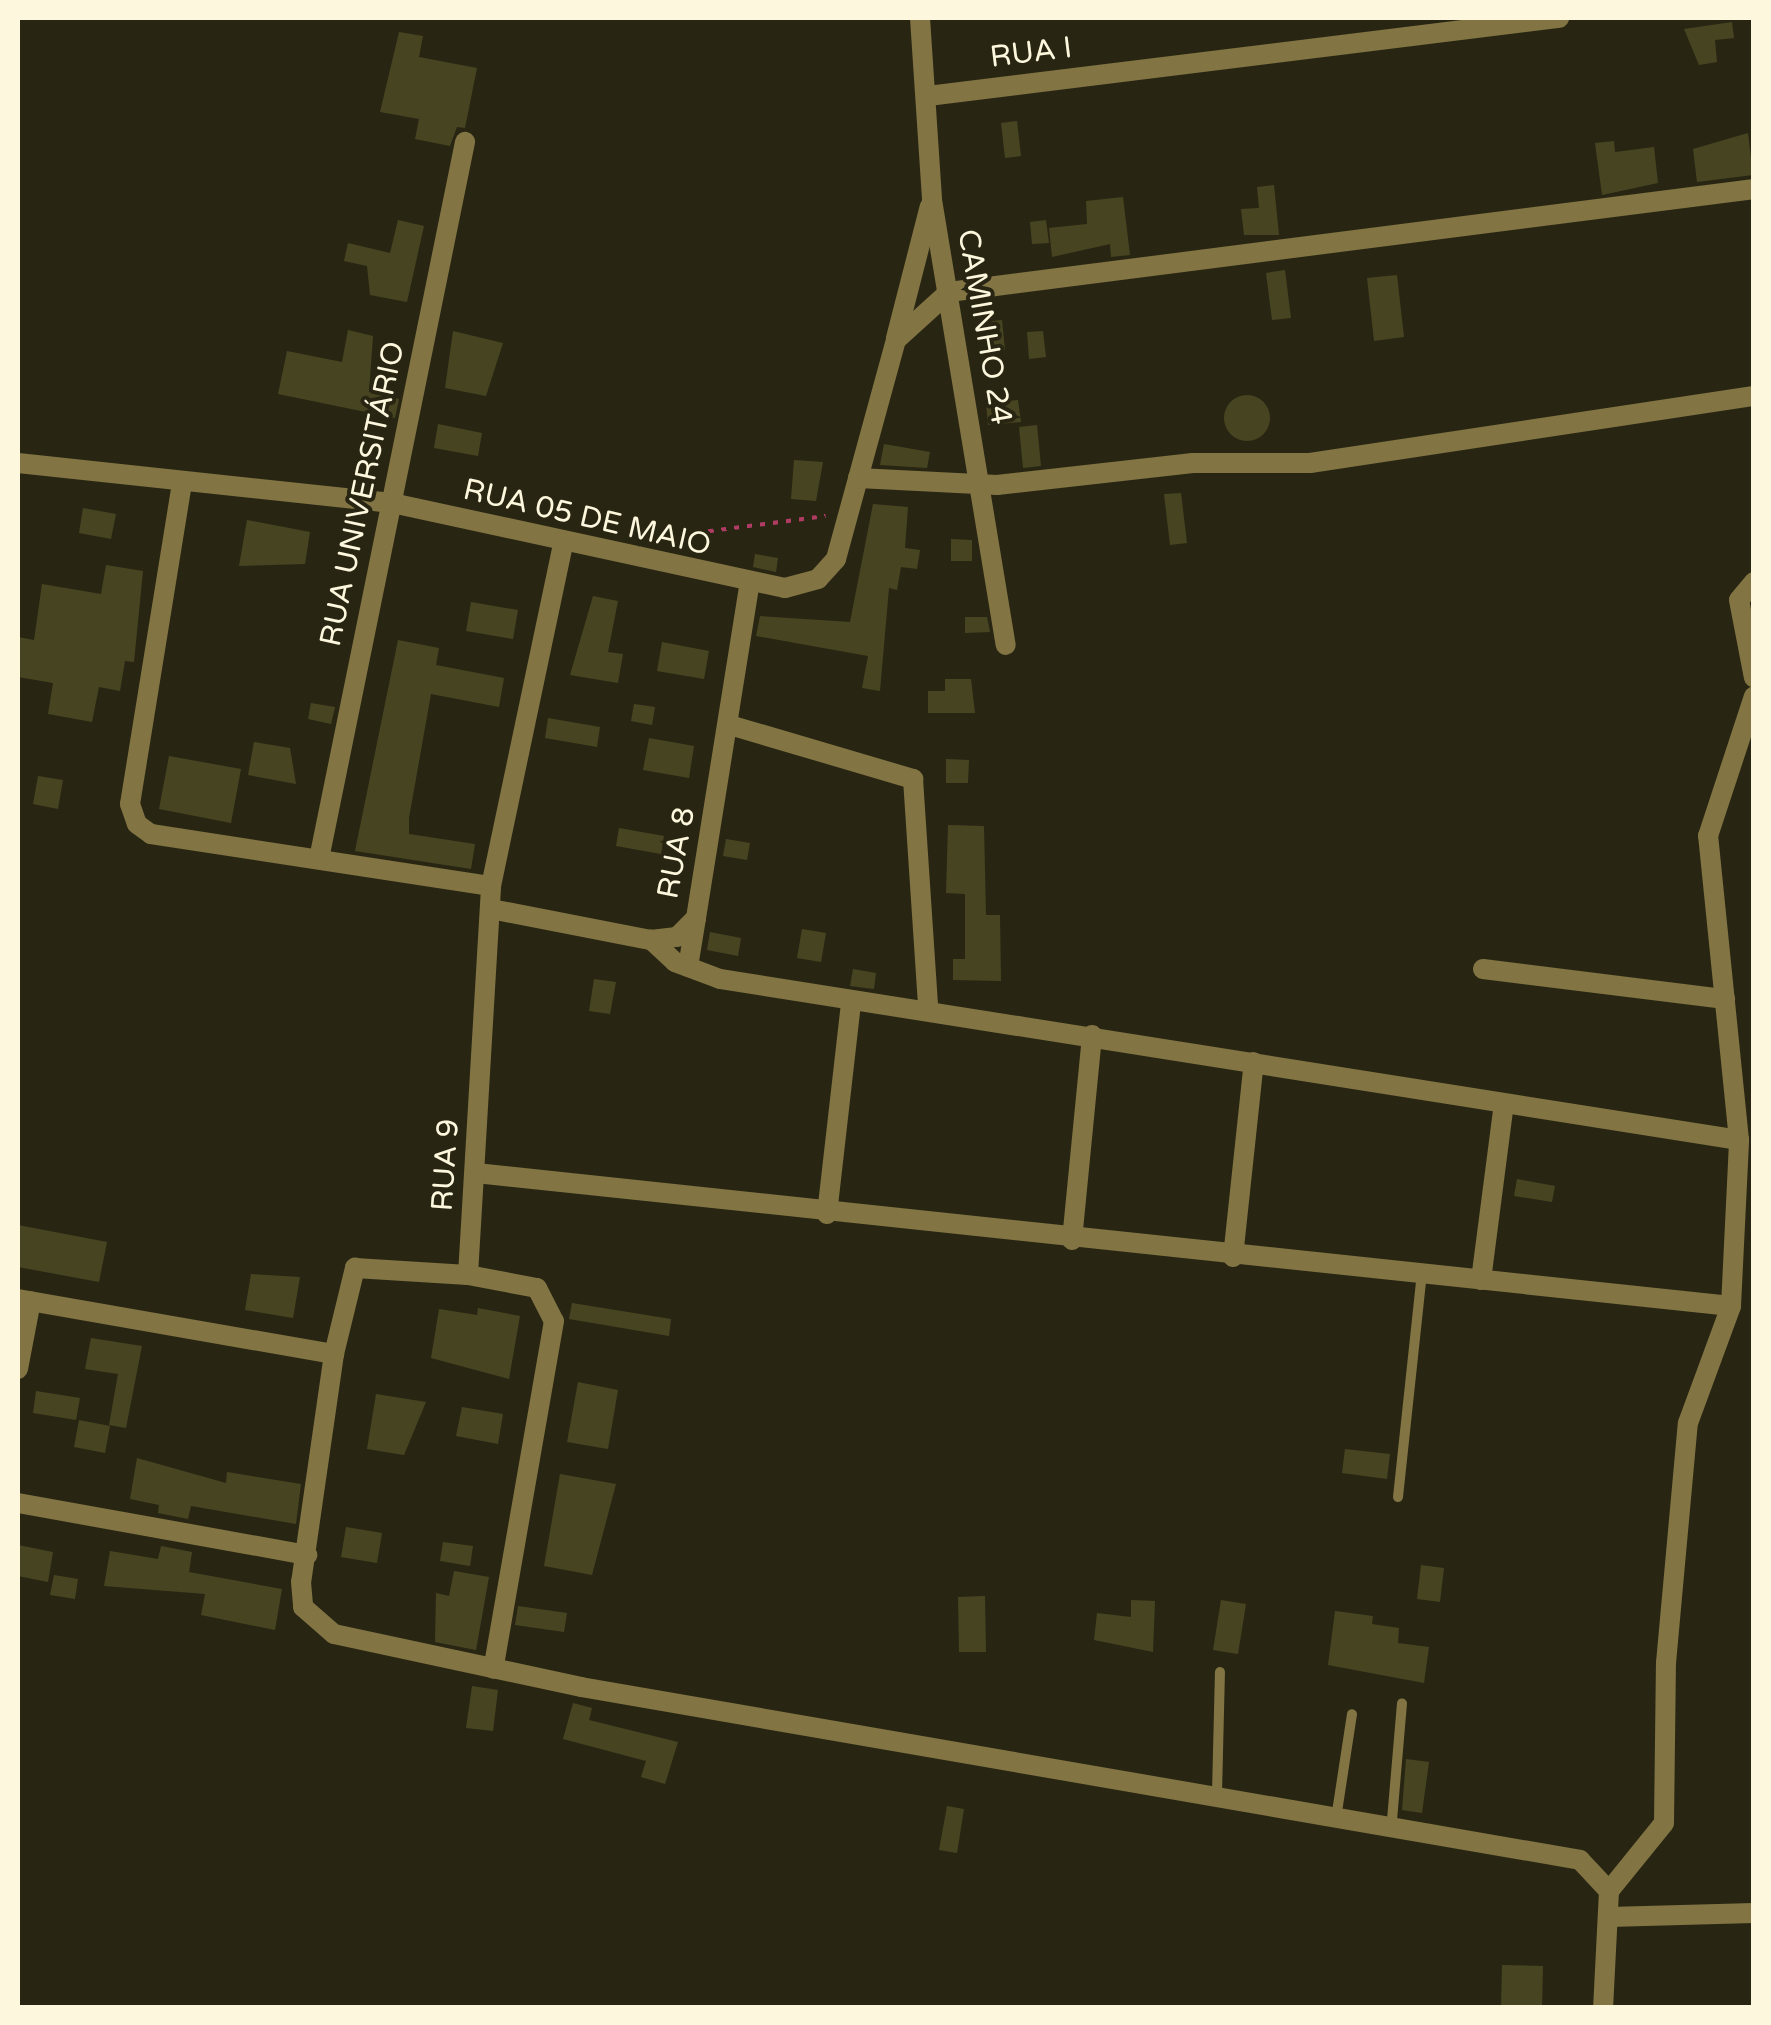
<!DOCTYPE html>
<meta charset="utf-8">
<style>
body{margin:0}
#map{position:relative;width:1771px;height:2025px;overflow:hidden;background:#282613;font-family:"Varela Round",sans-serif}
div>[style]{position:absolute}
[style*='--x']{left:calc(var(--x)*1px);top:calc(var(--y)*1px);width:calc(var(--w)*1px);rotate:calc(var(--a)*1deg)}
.building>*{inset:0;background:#474521}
.round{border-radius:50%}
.path>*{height:4px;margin-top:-2px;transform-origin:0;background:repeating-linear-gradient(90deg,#b03c63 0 5px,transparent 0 13px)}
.service>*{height:10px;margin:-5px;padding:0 5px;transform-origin:5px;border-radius:5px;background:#827443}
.minor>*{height:20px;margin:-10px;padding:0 10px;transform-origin:10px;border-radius:10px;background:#827443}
span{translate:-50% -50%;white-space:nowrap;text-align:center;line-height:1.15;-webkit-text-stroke:8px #282613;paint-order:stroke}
.street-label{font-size:30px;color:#fcf7dd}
.frame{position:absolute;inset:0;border:20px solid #fcf7dd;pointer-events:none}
</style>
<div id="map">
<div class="building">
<div style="clip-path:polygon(1732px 22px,1734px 38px,1715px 40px,1717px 62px,1699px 65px,1684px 29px)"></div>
<div style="clip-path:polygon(399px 32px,423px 36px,419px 57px,477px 68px,465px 128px,457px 127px,450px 146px,415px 139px,419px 119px,380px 112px)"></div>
<div style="clip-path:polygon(1017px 121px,1021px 156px,1005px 158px,1001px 123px)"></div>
<div style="clip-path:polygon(1748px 133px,1753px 175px,1697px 182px,1693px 149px)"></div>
<div style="clip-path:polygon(1614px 141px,1615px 152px,1654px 147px,1658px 183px,1602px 195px,1595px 143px)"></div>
<div style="clip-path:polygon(1274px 185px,1279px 235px,1244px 235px,1241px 209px,1259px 208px,1257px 187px)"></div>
<div style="clip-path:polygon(1123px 197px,1130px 255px,1111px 257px,1110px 244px,1052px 257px,1049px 228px,1087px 224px,1086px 201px)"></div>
<div style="clip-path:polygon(398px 220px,424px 226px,407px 302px,370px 295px,367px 266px,344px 261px,348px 243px,390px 253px)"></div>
<div style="clip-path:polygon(1046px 220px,1049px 243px,1032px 244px,1030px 222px)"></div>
<div style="clip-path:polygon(1285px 270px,1291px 318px,1272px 320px,1266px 273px)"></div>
<div style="clip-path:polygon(1397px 275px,1404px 337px,1374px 341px,1367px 278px)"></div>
<div style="clip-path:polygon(1002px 320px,1005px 350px,985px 352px,982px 322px)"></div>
<div style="clip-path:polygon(348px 330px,373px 336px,369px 392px,399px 399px,395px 418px,278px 394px,287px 351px,342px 362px)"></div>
<div style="clip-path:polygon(453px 331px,503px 343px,486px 396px,445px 388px)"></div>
<div style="clip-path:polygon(1043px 331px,1046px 357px,1029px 359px,1027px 332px)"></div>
<div class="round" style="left:1224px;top:395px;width:46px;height:46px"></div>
<div style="clip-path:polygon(1018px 400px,1021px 422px,988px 425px,986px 403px)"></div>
<div style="clip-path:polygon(438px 424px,482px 433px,478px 456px,434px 448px)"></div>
<div style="clip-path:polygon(1037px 425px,1041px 466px,1023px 468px,1019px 427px)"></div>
<div style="clip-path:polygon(884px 444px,930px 452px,927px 468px,880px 465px)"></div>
<div style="clip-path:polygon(794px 460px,823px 462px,816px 501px,791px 499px)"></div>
<div style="clip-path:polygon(1181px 493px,1187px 543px,1170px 545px,1164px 494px)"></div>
<div style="clip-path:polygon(873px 504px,908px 507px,905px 548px,920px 550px,917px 569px,901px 567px,897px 590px,889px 588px,880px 691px,862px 688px,868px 656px,756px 636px,760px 616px,850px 622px)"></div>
<div style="clip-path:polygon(83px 508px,116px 514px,111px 539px,79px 533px)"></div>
<div style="clip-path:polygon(247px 520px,310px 532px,305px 564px,239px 566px)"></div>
<div style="clip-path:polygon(951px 539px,972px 540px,972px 561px,951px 561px)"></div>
<div style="clip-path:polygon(755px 554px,778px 558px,776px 572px,753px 567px)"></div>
<div style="clip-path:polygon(106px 565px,143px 571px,134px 662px,125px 661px,120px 691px,99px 687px,92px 722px,48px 714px,53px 683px,18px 677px,18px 637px,34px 640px,42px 584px,101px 594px)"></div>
<div style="clip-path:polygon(593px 596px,618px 601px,608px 652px,623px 654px,618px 683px,570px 675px)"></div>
<div style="clip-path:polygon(471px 602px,518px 610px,513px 639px,466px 631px)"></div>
<div style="clip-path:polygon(965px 617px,987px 617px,990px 632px,965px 633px)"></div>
<div style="clip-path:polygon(398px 640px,439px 648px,436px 665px,504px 678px,499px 707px,431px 694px,409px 818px,409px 834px,475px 844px,471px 869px,355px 851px)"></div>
<div style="clip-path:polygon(662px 642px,709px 651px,704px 679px,657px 671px)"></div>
<div style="clip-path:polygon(945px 679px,971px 679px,975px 713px,928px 713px,928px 691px,945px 691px)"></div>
<div style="clip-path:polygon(311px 703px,335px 707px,331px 724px,308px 719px)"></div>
<div style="clip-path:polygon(634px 704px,655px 707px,652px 725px,631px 721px)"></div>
<div style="clip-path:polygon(548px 718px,600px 727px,597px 747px,545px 738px)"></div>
<div style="clip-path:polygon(649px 738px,694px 746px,689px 778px,643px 770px)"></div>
<div style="clip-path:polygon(254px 742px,290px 748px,296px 784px,248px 775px)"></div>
<div style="clip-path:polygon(169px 756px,241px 769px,231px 823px,159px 809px)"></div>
<div style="clip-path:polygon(946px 759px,969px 760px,968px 783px,946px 783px)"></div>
<div style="clip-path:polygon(38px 776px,63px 780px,58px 809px,33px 804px)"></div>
<div style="clip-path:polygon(948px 825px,984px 826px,986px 915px,1000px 915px,1001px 981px,953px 980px,953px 959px,965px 959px,965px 894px,946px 893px)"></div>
<div style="clip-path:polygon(619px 828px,664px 836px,661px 854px,616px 846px)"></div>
<div style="clip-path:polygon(726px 839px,750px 843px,747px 860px,723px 856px)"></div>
<div style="clip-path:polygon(802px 929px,826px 933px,821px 962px,797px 958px)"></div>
<div style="clip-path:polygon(710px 932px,741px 938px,738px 956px,707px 950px)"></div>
<div style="clip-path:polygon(853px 969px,876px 973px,874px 989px,850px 986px)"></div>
<div style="clip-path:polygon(594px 979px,616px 982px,610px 1014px,589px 1011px)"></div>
<div style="clip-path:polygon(1517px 1179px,1555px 1186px,1552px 1202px,1514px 1196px)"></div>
<div style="clip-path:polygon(18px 1225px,107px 1242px,99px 1282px,18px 1267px)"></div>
<div style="clip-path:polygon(251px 1274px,300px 1277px,293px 1318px,245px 1310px)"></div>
<div style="clip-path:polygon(572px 1303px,671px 1319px,669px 1336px,569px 1319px)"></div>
<div style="clip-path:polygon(478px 1308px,520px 1316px,509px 1379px,431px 1358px,439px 1309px,477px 1315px)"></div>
<div style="clip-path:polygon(91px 1338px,142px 1346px,126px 1428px,109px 1425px,118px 1374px,85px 1369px)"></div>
<div style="clip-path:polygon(578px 1382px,618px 1390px,608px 1449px,567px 1442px)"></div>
<div style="clip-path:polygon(36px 1391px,80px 1398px,76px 1420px,33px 1413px)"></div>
<div style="clip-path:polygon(376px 1394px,426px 1402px,404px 1455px,367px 1449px)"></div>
<div style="clip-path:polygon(462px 1407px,503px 1414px,498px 1444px,456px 1436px)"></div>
<div style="clip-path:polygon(79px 1420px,110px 1426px,105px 1453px,74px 1447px)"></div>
<div style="clip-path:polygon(1345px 1449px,1390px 1454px,1387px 1479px,1342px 1473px)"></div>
<div style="clip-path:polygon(137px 1458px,226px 1483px,227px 1472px,301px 1484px,296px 1524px,191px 1506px,188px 1519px,158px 1513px,159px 1505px,130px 1499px)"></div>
<div style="clip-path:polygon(560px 1474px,616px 1484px,592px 1575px,544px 1566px)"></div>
<div style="clip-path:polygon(346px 1527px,382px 1533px,377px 1563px,341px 1557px)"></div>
<div style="clip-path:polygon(443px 1542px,473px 1546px,470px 1566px,440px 1561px)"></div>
<div style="clip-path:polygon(18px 1545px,53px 1552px,48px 1582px,18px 1576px)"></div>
<div style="clip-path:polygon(161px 1546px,192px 1552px,189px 1572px,282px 1589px,275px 1630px,201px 1615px,205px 1594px,104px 1586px,110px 1551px,158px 1559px)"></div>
<div style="clip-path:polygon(1421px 1565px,1444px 1568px,1440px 1602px,1417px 1599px)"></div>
<div style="clip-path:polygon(454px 1571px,489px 1577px,476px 1650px,435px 1642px,436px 1593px,449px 1596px)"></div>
<div style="clip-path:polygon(54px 1575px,78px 1579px,75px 1599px,50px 1595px)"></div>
<div style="clip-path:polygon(985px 1596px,986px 1652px,959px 1652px,958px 1597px)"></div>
<div style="clip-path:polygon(1131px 1600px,1155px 1601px,1153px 1652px,1094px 1640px,1097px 1613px,1131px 1617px)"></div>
<div style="clip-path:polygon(1221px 1600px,1246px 1604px,1238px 1654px,1213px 1650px)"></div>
<div style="clip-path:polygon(518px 1606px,567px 1613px,564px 1632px,515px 1625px)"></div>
<div style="clip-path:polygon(1335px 1611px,1373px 1616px,1372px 1624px,1399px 1628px,1398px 1643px,1429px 1647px,1424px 1683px,1328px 1665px)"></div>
<div style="clip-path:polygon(472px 1686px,498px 1690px,493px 1731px,466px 1728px)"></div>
<div style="clip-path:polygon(573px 1703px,592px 1708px,589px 1720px,678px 1742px,665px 1784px,641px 1777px,646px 1761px,563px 1739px)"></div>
<div style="clip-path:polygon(1406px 1759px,1429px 1762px,1422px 1813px,1402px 1810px)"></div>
<div style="clip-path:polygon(947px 1806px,964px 1809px,957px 1853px,939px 1850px)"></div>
<div style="clip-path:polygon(1502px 1965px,1543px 1966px,1542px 2008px,1501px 2008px)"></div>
</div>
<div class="path">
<div style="--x:657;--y:538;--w:170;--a:-7.4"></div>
</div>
<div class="service">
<div style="--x:1398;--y:1497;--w:217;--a:-83.9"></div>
<div style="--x:1217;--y:1793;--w:121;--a:-88.6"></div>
<div style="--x:1337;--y:1812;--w:99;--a:-81.3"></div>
<div style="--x:1392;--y:1820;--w:117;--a:-85.1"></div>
</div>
<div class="minor">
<div style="--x:920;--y:18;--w:182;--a:86.2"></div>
<div style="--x:932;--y:200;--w:451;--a:80.6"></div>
<div style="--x:928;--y:96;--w:636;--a:-7.05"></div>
<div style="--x:896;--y:338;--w:136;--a:-75.6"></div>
<div style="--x:18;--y:463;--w:376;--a:6.1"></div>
<div style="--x:392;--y:503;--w:402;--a:12.2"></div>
<div style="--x:785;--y:588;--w:34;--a:-15"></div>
<div style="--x:818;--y:579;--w:27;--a:-48"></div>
<div style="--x:836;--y:559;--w:227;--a:-74.7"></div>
<div style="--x:896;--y:340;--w:72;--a:-42.2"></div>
<div style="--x:949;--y:292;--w:812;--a:-7.29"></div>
<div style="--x:858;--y:478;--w:139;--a:2.9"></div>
<div style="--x:997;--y:485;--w:197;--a:-6.4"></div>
<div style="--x:1193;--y:463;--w:117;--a:0"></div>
<div style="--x:1310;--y:463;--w:449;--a:-8.6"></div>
<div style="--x:182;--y:483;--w:325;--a:99.2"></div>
<div style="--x:130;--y:804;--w:21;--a:71"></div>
<div style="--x:137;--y:824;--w:17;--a:36"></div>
<div style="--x:151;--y:834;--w:344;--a:8.7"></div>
<div style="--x:1754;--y:582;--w:23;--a:130"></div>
<div style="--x:1739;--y:600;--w:79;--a:79.1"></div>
<div style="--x:733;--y:726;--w:188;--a:16.4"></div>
<div style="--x:913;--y:779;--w:228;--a:86.2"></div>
<div style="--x:319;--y:859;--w:732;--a:-78.49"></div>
<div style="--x:491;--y:909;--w:163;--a:11"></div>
<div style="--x:651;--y:940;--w:26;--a:-7"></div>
<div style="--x:677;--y:937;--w:27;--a:-45"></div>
<div style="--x:696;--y:918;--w:335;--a:-80.9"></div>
<div style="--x:688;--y:967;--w:50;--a:-80.7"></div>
<div style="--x:1483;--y:969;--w:244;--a:7.1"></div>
<div style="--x:1739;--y:1140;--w:306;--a:-95.8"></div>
<div style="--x:1708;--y:836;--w:147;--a:-71.8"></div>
<div style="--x:476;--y:1173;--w:1262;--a:6.05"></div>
<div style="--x:1731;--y:1306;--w:166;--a:-87.2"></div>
<div style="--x:1739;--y:1140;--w:1032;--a:-171.02"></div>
<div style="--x:720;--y:979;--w:48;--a:-159.3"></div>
<div style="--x:675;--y:962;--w:33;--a:-137"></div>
<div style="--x:827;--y:1214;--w:213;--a:-83.5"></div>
<div style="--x:1072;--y:1240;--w:206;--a:-84.4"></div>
<div style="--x:1233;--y:1257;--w:196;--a:-83.9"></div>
<div style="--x:468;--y:1275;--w:70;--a:10.7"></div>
<div style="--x:537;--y:1288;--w:37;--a:63"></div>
<div style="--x:554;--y:1321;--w:353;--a:99.9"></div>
<div style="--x:1481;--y:1280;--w:178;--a:-82.6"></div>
<div style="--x:18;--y:1299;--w:321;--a:9.9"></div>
<div style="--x:334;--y:1354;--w:89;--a:-76.3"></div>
<div style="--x:355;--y:1268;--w:113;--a:3.5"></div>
<div style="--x:468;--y:1275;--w:390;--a:-86.6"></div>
<div style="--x:491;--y:886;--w:353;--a:-78.1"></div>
<div style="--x:334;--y:1354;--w:230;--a:98.2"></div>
<div style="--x:301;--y:1582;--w:25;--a:85"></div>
<div style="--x:303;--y:1607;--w:41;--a:41.1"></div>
<div style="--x:334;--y:1634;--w:253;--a:12.1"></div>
<div style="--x:581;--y:1687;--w:1014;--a:9.82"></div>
<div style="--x:1580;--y:1860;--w:42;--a:46.9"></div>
<div style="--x:1609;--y:1891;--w:117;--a:92.9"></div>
<div style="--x:18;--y:1369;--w:69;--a:-79.2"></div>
<div style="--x:18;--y:1503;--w:294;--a:10.2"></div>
<div style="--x:1609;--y:1891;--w:87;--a:-51"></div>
<div style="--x:1664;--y:1823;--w:160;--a:-89.3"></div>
<div style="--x:1666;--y:1663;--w:241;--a:-84.8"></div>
<div style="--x:1688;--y:1423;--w:125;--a:-69.8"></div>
<div style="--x:1609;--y:1917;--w:145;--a:-1.6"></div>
</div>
<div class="street-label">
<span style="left:1031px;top:53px;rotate:-7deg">RUA I</span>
<span style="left:984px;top:327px;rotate:80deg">CAMINHO 24</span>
<span style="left:363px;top:494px;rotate:-78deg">RUA UNIVERSITÁRIO</span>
<span style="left:587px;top:518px;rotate:13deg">RUA 05 DE MAIO</span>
<span style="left:677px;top:853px;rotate:-79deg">RUA 8</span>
<span style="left:446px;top:1165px;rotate:-86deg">RUA 9</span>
</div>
<div class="frame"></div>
</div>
